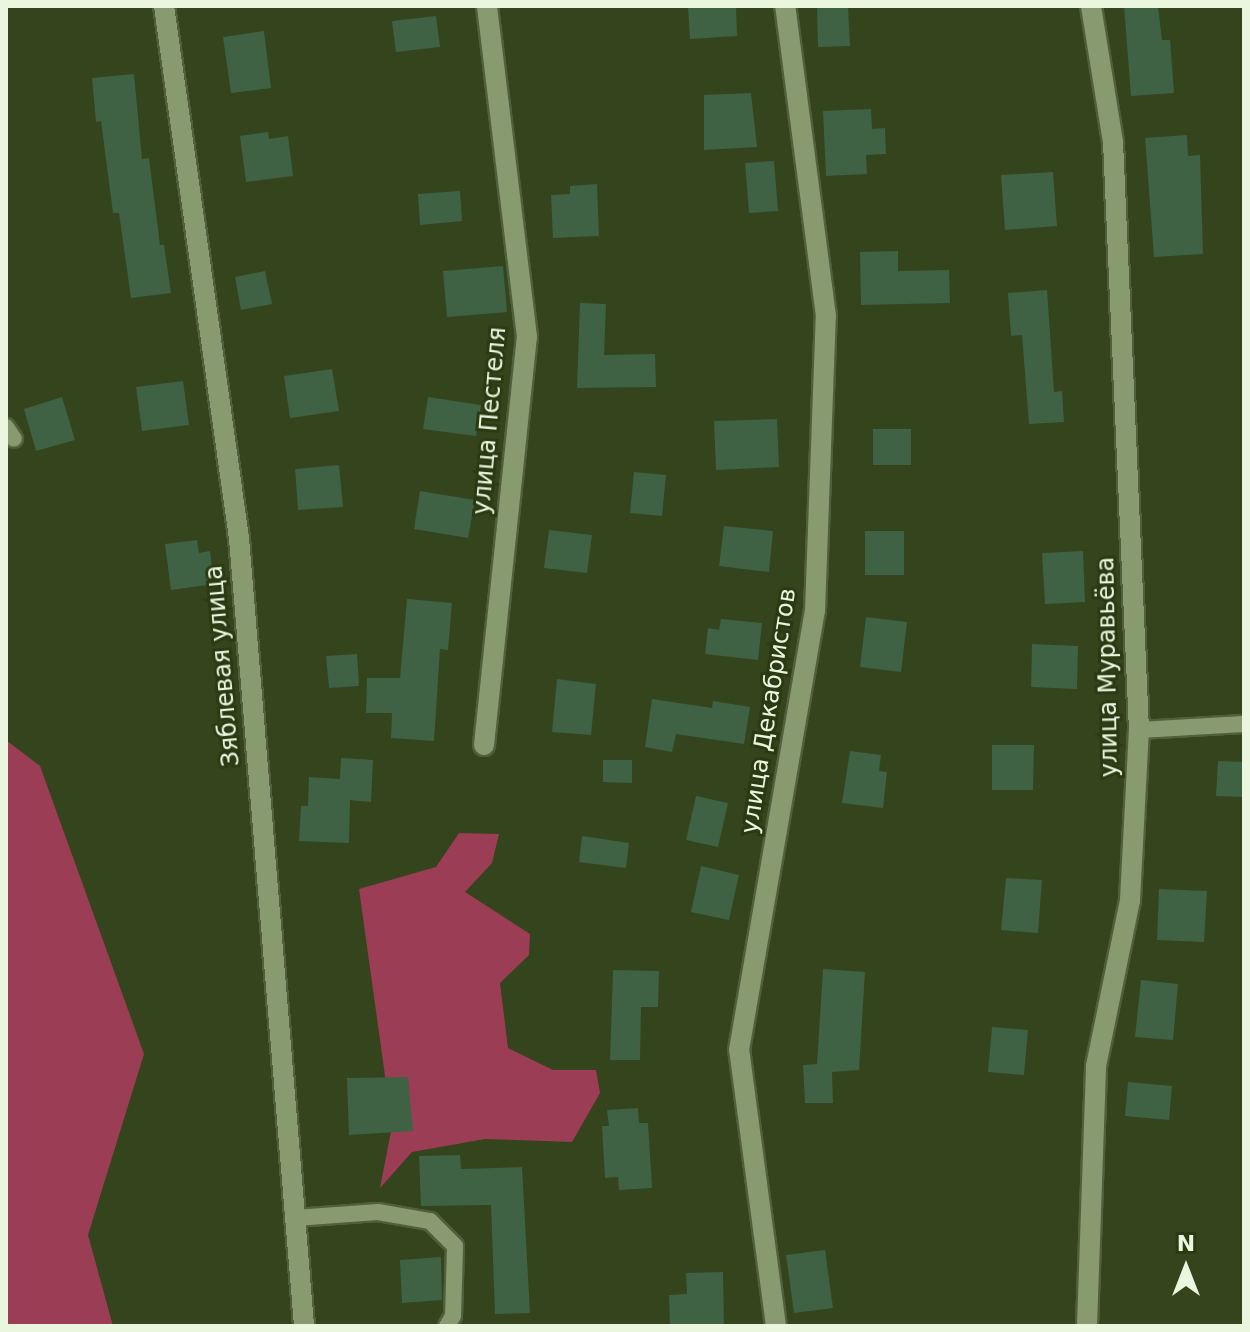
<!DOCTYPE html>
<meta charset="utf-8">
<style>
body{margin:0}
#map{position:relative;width:1250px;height:1332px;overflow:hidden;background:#34441d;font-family:"DejaVu Sans",sans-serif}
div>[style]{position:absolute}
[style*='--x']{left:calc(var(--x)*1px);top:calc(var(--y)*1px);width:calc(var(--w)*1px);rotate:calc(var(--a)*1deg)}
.green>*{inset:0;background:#9b3d54}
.building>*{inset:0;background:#3e6243}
.roads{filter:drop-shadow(2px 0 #515f3c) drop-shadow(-2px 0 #515f3c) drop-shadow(0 2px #515f3c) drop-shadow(0 -2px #515f3c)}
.service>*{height:16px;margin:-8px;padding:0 8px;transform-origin:8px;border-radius:8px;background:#879a70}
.minor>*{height:20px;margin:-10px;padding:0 10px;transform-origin:10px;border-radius:10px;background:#879a70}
span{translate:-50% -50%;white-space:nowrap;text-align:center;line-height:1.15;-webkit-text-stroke:6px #2a3a13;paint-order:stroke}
.street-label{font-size:24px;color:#ebf6df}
.frame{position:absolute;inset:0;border:8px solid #ebf6df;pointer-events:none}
.north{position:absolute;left:1146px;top:1228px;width:80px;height:80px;-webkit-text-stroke:6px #2a3a13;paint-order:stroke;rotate:0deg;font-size:22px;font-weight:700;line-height:32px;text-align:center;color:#ebf6df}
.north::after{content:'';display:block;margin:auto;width:28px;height:36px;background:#ebf6df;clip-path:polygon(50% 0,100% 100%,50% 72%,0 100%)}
</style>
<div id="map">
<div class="green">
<div style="clip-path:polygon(6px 740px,40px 766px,144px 1054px,88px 1235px,113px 1326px,6px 1326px)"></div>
<div style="clip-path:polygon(459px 833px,499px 834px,492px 863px,465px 892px,530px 934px,529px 955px,500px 983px,508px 1048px,553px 1070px,596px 1070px,600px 1093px,572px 1142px,485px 1139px,412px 1152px,380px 1188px,392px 1126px,359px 889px,436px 867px)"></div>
</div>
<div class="building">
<div style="clip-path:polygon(688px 6px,736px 6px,737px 36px,690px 39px)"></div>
<div style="clip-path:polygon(817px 6px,848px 6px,850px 46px,818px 47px)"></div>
<div style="clip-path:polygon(1124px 6px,1158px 6px,1162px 40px,1170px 40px,1174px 93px,1131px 96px)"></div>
<div style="clip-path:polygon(436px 16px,440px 47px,396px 52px,392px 21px)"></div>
<div style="clip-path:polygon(264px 31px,271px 88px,231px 93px,223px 37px)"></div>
<div style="clip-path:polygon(134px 74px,142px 159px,149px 158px,160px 245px,164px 245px,171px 293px,131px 298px,119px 213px,113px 213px,101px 121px,96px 122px,92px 78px)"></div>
<div style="clip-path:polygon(751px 93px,757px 147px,704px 150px,704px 95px)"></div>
<div style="clip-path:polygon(871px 109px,872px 129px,885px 128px,886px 154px,866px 155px,867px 174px,826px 176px,823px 111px)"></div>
<div style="clip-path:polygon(268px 132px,269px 139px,288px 136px,293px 176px,246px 182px,240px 136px)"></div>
<div style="clip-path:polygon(1187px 135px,1188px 156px,1200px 155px,1203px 254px,1154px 257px,1145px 138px)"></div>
<div style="clip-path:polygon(774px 161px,778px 211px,749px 213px,745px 163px)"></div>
<div style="clip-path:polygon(1053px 172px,1057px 226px,1005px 230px,1001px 175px)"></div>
<div style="clip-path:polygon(597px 184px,599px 236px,553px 238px,551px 195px,570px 194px,570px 186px)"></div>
<div style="clip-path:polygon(460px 191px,462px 221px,420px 225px,418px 194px)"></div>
<div style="clip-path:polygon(898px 251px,898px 271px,949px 270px,950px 303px,861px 305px,860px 252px)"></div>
<div style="clip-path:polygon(503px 266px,507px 312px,447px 317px,443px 271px)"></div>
<div style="clip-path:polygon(265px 271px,272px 304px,241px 310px,235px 277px)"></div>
<div style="clip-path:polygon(1047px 290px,1054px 392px,1062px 391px,1064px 422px,1029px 424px,1022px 335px,1011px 336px,1008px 293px)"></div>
<div style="clip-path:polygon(580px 303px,606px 304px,604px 355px,655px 354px,656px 387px,577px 388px)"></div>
<div style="clip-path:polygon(332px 369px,339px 411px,290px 418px,284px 376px)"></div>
<div style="clip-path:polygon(183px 381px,189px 425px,142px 431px,136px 387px)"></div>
<div style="clip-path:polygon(62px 397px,75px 440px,36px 451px,24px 409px)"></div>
<div style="clip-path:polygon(428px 397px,481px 405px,476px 436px,423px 429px)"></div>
<div style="clip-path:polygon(777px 419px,779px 467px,716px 470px,714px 421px)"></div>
<div style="clip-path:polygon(873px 429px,911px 429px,911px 465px,873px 465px)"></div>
<div style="clip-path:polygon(339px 465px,343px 507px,298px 510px,295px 469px)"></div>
<div style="clip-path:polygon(634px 472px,666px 475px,662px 516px,630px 513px)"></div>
<div style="clip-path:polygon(420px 491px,475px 500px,468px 538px,414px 529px)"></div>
<div style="clip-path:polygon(724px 526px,773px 531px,769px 572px,719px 566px)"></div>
<div style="clip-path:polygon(549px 530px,592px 535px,587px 573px,544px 568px)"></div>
<div style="clip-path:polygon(865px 531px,904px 531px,904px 575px,865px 575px)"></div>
<div style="clip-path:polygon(197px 540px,199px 553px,210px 551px,214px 584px,171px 590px,165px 544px)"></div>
<div style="clip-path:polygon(1083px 551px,1085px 602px,1045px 604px,1042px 553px)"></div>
<div style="clip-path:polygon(407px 599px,452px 603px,448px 650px,440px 649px,434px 741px,391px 738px,392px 713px,366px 713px,367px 678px,400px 678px)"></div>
<div style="clip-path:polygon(866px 617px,907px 622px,901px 672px,860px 667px)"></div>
<div style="clip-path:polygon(721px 619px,762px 623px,758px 660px,705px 654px,708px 628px,719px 630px)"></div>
<div style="clip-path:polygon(1032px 644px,1078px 646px,1077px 689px,1031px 687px)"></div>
<div style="clip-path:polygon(357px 654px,359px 686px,329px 688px,326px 656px)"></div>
<div style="clip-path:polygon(557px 679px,596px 684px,591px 735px,552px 732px)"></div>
<div style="clip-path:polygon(652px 699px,712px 708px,713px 701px,750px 707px,744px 744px,676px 734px,672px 752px,645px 747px)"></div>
<div style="clip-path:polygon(992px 745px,1034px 745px,1033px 790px,992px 790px)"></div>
<div style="clip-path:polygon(850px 751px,881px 755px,879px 771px,887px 772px,883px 808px,842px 803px)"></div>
<div style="clip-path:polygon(341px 758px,373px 760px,371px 802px,350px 800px,349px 843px,299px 841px,301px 806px,308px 806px,309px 777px,340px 779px)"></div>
<div style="clip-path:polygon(603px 760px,632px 760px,632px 783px,603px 782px)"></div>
<div style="clip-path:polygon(1218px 761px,1244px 762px,1244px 797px,1216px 796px)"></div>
<div style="clip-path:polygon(696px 796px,728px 803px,718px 847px,686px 840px)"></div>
<div style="clip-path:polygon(582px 836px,629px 843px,626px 868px,579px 862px)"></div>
<div style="clip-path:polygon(701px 866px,739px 875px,729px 920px,691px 912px)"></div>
<div style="clip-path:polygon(1006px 878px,1042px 880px,1038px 933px,1001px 930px)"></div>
<div style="clip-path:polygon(1159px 889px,1207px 891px,1204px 942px,1157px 940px)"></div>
<div style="clip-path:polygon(823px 969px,865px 972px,859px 1070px,832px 1072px,833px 1103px,805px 1103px,803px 1065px,817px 1064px)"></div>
<div style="clip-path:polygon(613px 970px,659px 971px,658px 1007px,641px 1007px,640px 1060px,610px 1060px)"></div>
<div style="clip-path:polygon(1141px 980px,1178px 984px,1173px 1040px,1135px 1037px)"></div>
<div style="clip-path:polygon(992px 1027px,1028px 1030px,1024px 1075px,988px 1072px)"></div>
<div style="clip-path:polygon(408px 1077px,413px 1131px,349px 1135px,347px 1078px)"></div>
<div style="clip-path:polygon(1128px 1082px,1172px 1086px,1169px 1120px,1125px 1116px)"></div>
<div style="clip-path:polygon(638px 1108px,639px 1123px,648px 1123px,652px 1188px,619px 1190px,618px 1177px,605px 1178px,602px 1126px,609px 1126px,607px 1110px)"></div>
<div style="clip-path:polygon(460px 1155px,461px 1169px,522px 1167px,530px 1313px,495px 1314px,491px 1205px,421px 1206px,419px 1156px)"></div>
<div style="clip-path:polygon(825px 1250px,833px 1308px,794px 1313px,786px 1255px)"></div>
<div style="clip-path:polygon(441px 1257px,442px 1300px,402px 1303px,400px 1260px)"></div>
<div style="clip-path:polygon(723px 1272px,724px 1326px,670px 1326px,669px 1295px,687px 1294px,686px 1273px)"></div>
</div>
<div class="roads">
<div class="service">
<div style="--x:6;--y:427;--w:14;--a:56"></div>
<div style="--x:1139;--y:730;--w:105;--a:-3.3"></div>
<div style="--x:295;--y:1218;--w:83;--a:-4.1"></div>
<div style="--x:378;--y:1212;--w:53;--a:9.8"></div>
<div style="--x:430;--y:1221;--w:35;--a:45"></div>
<div style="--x:455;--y:1246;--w:70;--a:91.6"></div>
<div style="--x:453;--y:1316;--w:12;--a:121"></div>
</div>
<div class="minor">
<div style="--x:164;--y:6;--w:537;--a:81.98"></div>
<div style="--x:239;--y:538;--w:791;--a:85.28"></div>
<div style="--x:484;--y:745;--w:410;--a:-84"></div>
<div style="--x:527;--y:337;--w:333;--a:-96.9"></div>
<div style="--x:776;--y:1326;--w:278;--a:-97.6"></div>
<div style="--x:739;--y:1050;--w:446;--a:-80.2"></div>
<div style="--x:815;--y:611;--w:295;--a:-87.9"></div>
<div style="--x:826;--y:316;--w:313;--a:-97.5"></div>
<div style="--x:1087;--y:1326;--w:260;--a:-88"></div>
<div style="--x:1096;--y:1066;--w:169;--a:-78.4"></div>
<div style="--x:1130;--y:900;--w:170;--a:-87"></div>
<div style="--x:1139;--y:730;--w:589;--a:-92.53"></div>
<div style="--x:1113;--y:142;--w:138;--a:-99.2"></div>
</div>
</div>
<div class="street-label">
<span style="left:490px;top:421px;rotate:-85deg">улица Пестеля</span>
<span style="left:223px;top:666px;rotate:-95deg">Зяблевая улица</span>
<span style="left:1108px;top:667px;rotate:-91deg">улица Муравьёва</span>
<span style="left:769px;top:711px;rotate:-81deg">улица Декабристов</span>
</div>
<div class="frame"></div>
<div class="north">N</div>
</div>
